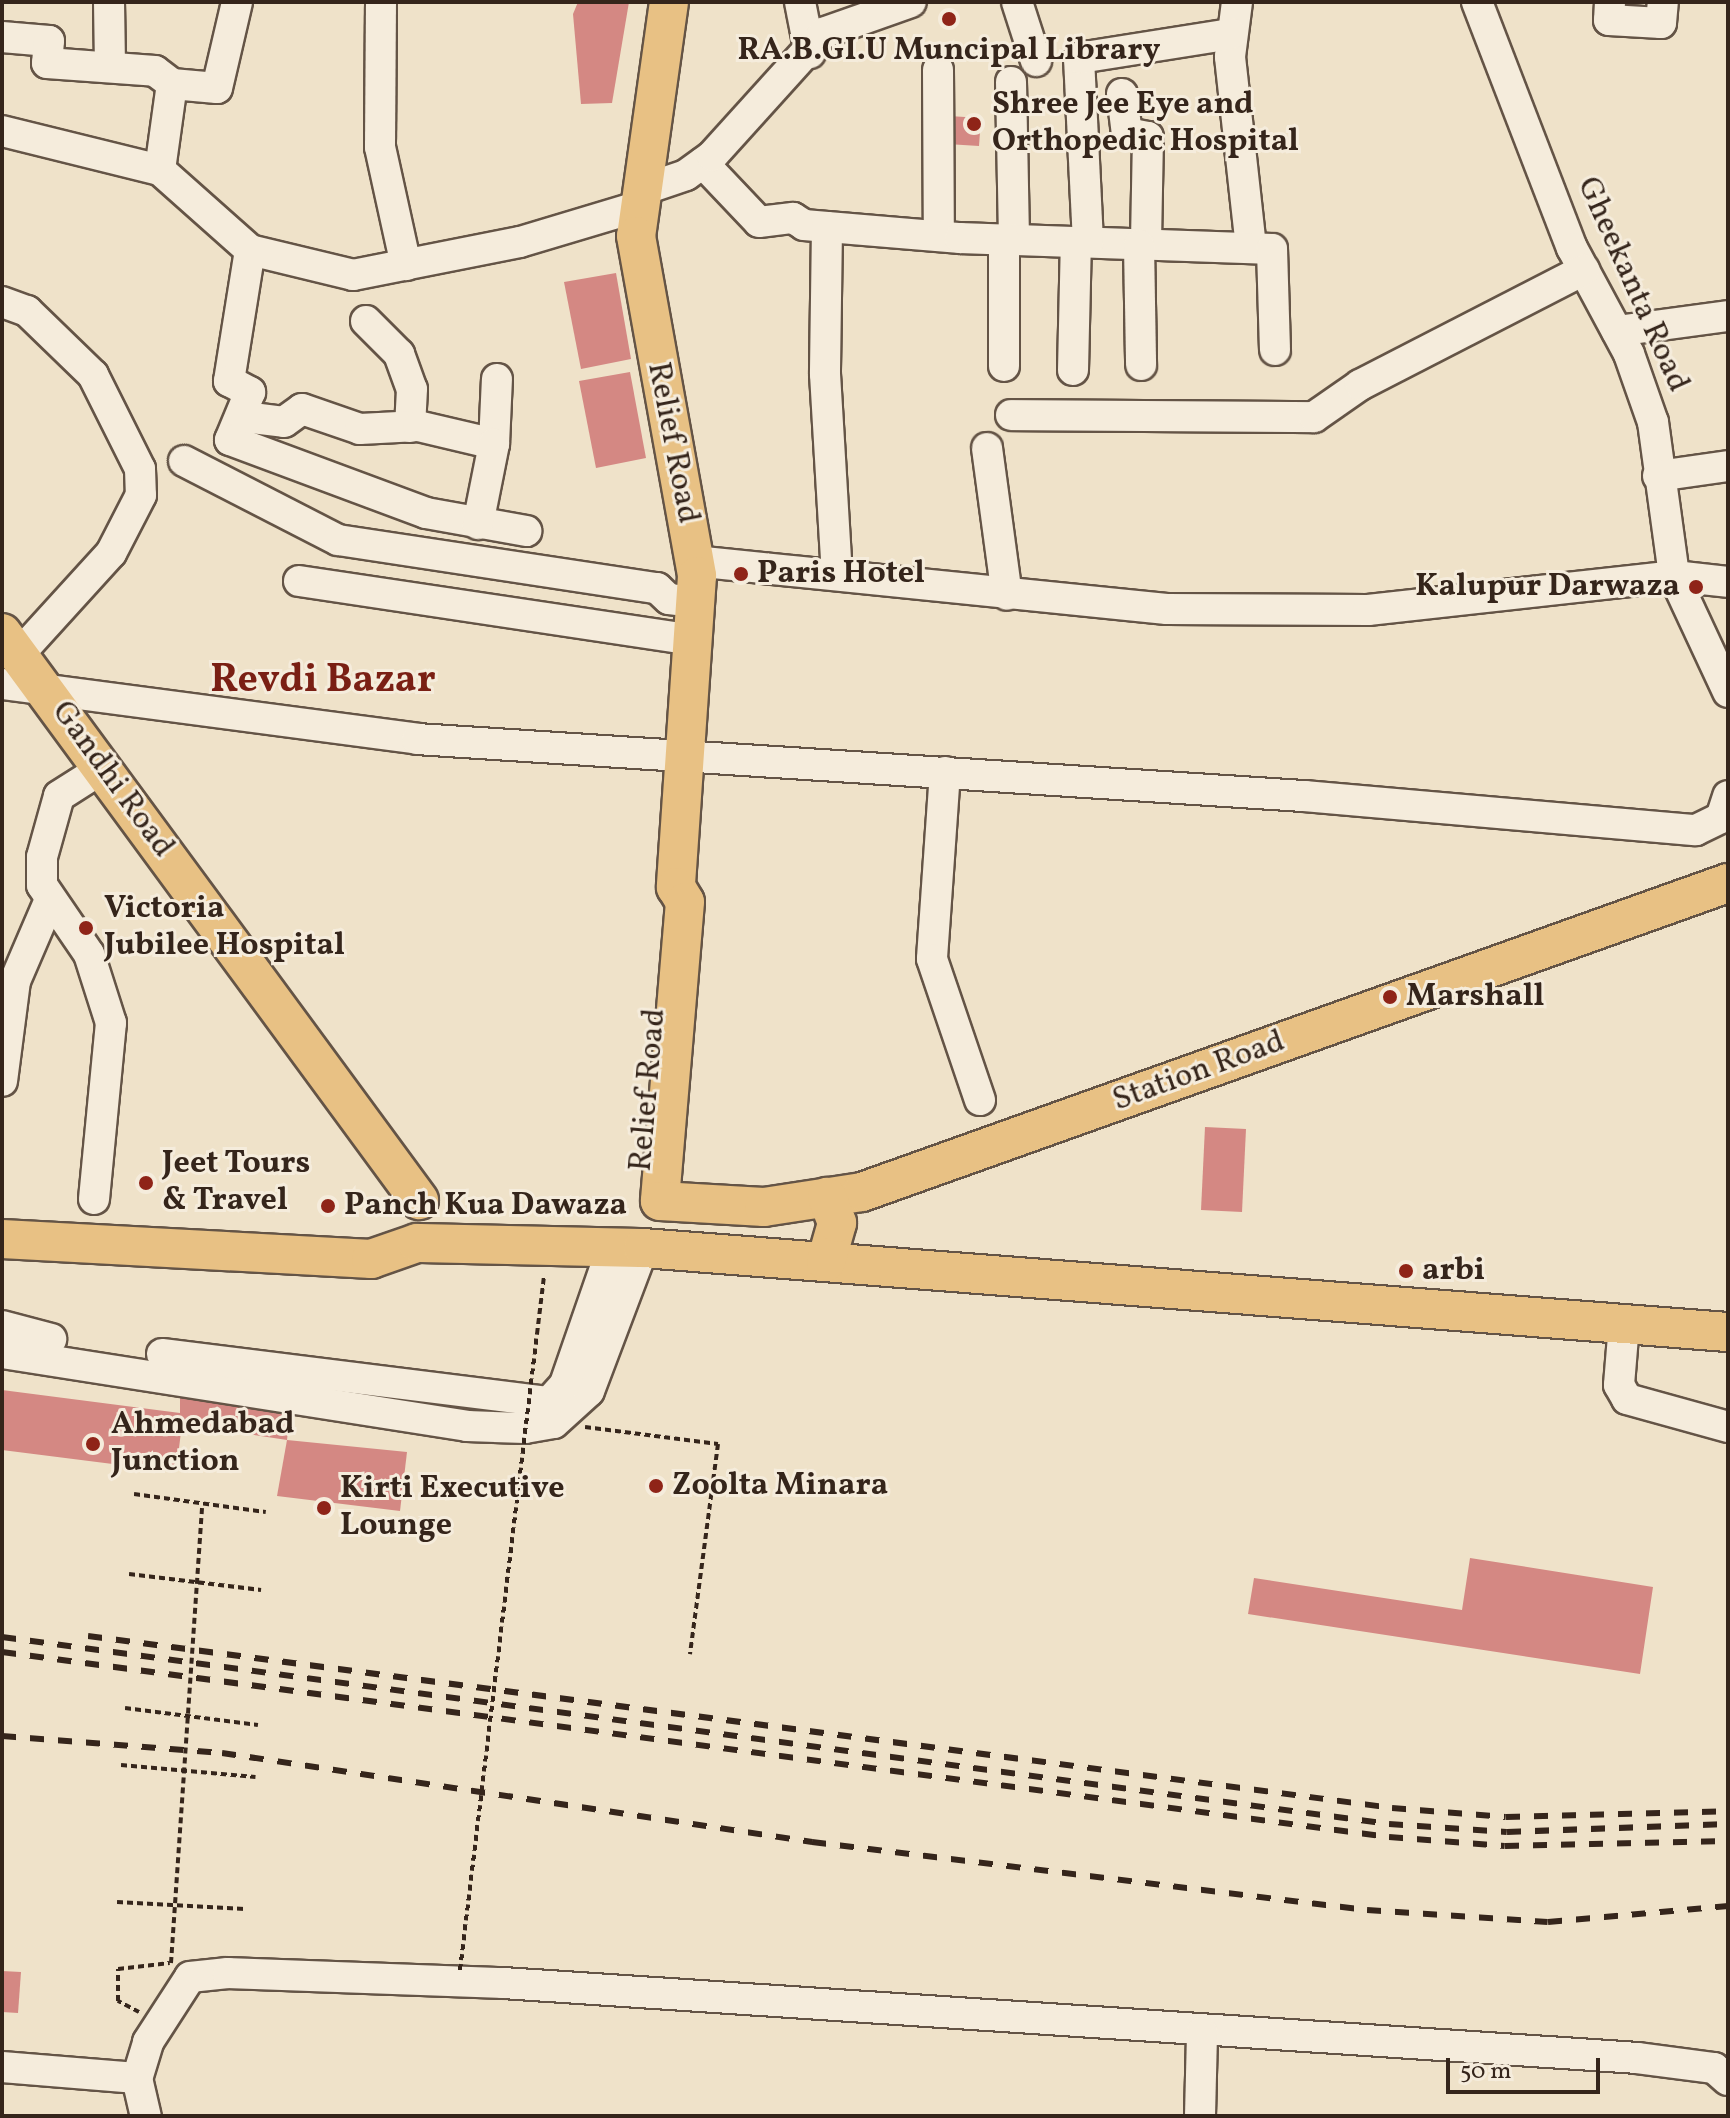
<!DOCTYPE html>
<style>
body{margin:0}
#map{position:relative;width:1730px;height:2118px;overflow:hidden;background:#efe2c9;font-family:Vollkorn,serif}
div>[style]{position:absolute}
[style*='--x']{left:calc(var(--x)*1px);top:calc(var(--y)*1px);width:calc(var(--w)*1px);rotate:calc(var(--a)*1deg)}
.building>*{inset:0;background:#d48883}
.path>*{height:4px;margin-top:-2px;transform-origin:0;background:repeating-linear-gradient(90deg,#35251b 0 6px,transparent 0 10px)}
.roads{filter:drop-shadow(2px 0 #645446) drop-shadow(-2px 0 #645446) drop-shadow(0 2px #645446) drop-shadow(0 -2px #645446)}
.minor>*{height:30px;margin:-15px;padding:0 15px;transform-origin:15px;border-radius:15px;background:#f5ecdc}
.major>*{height:38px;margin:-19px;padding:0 19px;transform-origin:19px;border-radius:19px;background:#e8c184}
.rail>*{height:6px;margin-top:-3px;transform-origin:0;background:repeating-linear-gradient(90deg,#35251b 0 14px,transparent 0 28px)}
.path-bridge>*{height:4px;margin-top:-2px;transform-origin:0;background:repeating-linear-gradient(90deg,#35251b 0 6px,transparent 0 10px)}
.dots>*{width:22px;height:22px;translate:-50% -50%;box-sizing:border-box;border:4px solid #f5ecdc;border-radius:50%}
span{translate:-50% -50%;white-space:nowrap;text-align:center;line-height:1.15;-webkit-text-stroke:6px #f5ecdc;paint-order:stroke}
.poi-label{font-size:32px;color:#35251b;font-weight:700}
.left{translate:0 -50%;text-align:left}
.right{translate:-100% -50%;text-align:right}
.street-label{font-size:32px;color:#35251b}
.district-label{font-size:40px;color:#7a1f14;font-weight:700}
.frame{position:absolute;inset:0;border:4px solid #35251b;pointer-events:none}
.scale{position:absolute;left:1446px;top:2058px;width:154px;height:36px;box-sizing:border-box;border:4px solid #35251b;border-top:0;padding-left:10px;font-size:24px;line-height:28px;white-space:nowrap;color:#35251b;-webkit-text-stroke:6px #f5ecdc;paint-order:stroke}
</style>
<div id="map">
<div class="building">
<div style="clip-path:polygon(578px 2px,629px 2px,612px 103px,581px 104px,573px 14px)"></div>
<div style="clip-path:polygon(949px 116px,981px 118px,979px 146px,947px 144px)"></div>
<div style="clip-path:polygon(616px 273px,631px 359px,581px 369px,564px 282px)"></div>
<div style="clip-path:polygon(630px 372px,646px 458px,596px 468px,579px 381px)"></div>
<div style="clip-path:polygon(1205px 1127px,1246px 1129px,1242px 1212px,1201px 1210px)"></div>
<div style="clip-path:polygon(2px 1390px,180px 1413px,180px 1396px,290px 1411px,287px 1440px,182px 1424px,176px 1472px,2px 1450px)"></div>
<div style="clip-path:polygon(287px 1440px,407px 1452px,400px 1511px,277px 1496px)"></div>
<div style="clip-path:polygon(1470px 1558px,1653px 1587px,1640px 1674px,1248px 1614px,1254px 1578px,1462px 1610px)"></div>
<div style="clip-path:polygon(2px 1971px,21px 1972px,18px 2013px,2px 2012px)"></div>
</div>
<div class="path">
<div style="--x:537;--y:1334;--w:58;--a:-83.1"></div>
<div style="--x:585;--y:1427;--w:134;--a:7.3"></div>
<div style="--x:718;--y:1444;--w:212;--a:97.6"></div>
<div style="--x:134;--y:1494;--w:133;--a:7.8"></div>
<div style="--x:129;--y:1574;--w:133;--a:6.9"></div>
<div style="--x:125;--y:1708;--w:134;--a:7.3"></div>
<div style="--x:121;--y:1765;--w:135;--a:5.1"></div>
<div style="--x:117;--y:1902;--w:128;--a:3.1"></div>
<div style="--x:139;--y:2012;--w:24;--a:-152"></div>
<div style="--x:118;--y:2001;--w:32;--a:-90"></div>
<div style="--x:118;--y:1969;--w:52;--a:-6.6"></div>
</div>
<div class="roads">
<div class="minor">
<div style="--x:109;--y:2;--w:65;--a:89.1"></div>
<div style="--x:381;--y:2;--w:145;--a:90.4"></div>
<div style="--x:380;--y:147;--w:121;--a:77.6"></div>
<div style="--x:800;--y:2;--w:52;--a:78.9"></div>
<div style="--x:1017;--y:2;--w:62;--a:72.1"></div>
<div style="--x:1237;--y:2;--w:55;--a:97.3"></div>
<div style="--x:1230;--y:57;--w:191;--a:83.7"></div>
<div style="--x:1477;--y:2;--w:264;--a:68.9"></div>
<div style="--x:1572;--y:248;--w:120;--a:61.7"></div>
<div style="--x:1629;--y:354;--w:72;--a:70.6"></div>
<div style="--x:1653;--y:422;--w:155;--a:82.2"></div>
<div style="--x:1674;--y:576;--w:128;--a:65"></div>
<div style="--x:1610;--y:2;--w:18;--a:93"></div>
<div style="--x:1609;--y:20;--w:52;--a:3.3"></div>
<div style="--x:1661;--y:23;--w:21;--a:-85"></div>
<div style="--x:2;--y:37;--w:47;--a:4.9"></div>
<div style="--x:49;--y:41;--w:22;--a:95"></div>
<div style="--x:47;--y:63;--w:108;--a:4.2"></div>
<div style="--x:155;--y:71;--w:21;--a:37"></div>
<div style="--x:938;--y:70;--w:166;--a:89.7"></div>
<div style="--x:1011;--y:82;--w:157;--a:88.9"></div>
<div style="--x:1122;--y:94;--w:39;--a:83"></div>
<div style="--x:1127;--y:133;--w:21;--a:11"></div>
<div style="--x:1148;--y:137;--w:108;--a:91.1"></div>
<div style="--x:2;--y:131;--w:163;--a:13.9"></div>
<div style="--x:160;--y:170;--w:120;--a:41.6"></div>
<div style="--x:250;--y:250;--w:106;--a:13.6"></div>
<div style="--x:353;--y:275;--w:170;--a:-11.2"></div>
<div style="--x:520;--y:242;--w:125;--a:-16.7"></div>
<div style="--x:703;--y:163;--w:81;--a:46.5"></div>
<div style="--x:759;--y:222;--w:34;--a:-7"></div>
<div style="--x:793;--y:218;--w:13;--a:32"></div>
<div style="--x:804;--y:225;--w:157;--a:4.8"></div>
<div style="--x:960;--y:238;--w:312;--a:2"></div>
<div style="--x:1272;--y:249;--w:101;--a:88.3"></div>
<div style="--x:160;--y:170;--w:87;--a:-82.1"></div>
<div style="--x:172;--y:84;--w:45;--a:5.1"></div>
<div style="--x:217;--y:88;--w:88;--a:-76.9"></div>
<div style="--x:642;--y:190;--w:46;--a:-18.8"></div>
<div style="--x:686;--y:175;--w:32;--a:-36"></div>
<div style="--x:712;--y:156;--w:166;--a:-47.9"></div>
<div style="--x:823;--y:33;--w:93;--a:-19.4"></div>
<div style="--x:827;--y:227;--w:147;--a:90.8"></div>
<div style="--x:825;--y:374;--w:201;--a:86.6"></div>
<div style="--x:1088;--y:242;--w:184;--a:-92.8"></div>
<div style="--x:1079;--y:58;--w:154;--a:-9"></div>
<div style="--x:1139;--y:245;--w:120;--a:89"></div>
<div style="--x:250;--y:250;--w:133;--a:99.1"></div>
<div style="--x:229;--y:381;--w:24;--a:28"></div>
<div style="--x:250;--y:392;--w:52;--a:112.6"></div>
<div style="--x:230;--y:440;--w:209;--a:20.4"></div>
<div style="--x:426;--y:513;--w:102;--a:10.2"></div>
<div style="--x:2;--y:302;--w:27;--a:20"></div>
<div style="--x:27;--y:311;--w:92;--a:44.1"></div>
<div style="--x:93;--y:375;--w:105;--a:63.4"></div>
<div style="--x:140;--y:469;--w:26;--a:88"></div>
<div style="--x:141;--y:495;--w:65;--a:117.3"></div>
<div style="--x:111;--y:553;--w:137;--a:132.3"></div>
<div style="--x:366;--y:321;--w:47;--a:45"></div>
<div style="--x:399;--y:354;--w:37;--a:70"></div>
<div style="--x:412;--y:389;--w:38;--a:93"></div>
<div style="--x:1617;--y:331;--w:112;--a:-7.7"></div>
<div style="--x:1004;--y:366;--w:127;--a:-90"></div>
<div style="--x:1073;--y:370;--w:128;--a:-88.7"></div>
<div style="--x:1011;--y:415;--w:303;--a:0.4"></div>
<div style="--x:1314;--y:417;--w:56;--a:-34.8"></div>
<div style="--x:1360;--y:385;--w:252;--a:-27.2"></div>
<div style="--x:244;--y:417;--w:40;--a:7.1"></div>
<div style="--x:284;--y:422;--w:22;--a:-36"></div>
<div style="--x:302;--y:409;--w:61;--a:19"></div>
<div style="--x:360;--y:429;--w:58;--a:-3"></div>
<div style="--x:418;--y:426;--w:78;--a:13.3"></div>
<div style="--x:494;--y:444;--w:65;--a:-87.4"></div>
<div style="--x:987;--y:448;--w:148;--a:82.3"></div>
<div style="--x:184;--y:461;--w:173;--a:27.2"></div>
<div style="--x:338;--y:540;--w:323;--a:8.6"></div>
<div style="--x:657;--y:588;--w:16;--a:43"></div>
<div style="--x:669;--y:599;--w:26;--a:7"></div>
<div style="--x:1658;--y:476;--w:71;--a:-8.1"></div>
<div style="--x:478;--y:524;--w:82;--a:-78.7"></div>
<div style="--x:694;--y:561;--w:475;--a:5.8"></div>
<div style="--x:1167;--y:609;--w:201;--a:0.3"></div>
<div style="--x:1368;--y:610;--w:308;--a:-6.3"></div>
<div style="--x:1674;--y:576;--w:54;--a:6.3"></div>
<div style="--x:299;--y:581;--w:398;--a:8.5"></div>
<div style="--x:2;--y:684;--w:419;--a:7.5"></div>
<div style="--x:417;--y:739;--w:889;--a:3.68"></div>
<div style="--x:1304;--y:796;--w:393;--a:5"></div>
<div style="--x:1696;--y:830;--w:28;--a:-26"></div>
<div style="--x:1721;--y:818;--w:23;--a:-72"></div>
<div style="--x:945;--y:772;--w:187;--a:94"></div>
<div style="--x:932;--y:959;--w:149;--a:71.2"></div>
<div style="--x:2;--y:1081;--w:101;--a:-82.6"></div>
<div style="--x:15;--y:981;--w:86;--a:-66.7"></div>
<div style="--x:94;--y:1199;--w:177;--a:-84.5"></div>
<div style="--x:111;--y:1023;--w:72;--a:-107.7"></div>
<div style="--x:89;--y:954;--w:83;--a:-124.3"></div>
<div style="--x:42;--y:885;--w:28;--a:-90"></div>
<div style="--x:42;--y:857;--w:63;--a:-74.4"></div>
<div style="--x:59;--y:796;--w:52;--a:-32.5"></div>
<div style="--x:1624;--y:1324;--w:61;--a:94.7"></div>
<div style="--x:1619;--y:1385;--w:16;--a:60"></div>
<div style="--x:1627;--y:1399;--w:105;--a:15.5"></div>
<div style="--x:2;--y:1326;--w:51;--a:14.9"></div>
<div style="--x:2;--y:1353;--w:471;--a:8.9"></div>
<div style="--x:467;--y:1426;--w:58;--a:2"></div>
<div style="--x:525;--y:1428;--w:29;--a:-10"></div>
<div style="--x:554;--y:1423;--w:47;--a:-42.4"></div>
<div style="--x:589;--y:1391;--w:153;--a:-69.3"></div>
<div style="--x:162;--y:1354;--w:390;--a:7.1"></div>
<div style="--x:549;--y:1402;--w:24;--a:-48"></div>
<div style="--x:565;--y:1384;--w:144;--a:-70.9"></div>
<div style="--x:2;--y:2067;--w:135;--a:4.7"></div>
<div style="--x:137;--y:2078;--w:39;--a:77"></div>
<div style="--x:137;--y:2079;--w:39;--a:-73"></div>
<div style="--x:148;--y:2042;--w:77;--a:-57.1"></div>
<div style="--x:190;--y:1977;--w:38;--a:-6"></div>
<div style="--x:228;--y:1973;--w:275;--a:2.1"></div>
<div style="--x:503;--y:1983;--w:1136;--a:3.78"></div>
<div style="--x:1637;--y:2058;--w:78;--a:7.4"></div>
<div style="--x:1714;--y:2068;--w:18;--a:41"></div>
<div style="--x:1200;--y:2116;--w:84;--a:-88.6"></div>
</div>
<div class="major">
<div style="--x:669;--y:2;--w:236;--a:98"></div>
<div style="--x:636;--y:236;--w:345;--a:79.8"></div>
<div style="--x:697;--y:576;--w:312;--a:93.9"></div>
<div style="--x:676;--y:887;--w:17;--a:59"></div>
<div style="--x:685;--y:902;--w:300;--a:94.8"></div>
<div style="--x:660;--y:1201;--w:104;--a:3.3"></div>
<div style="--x:764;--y:1207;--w:99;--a:-8.7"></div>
<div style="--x:862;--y:1192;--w:919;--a:-19.64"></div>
<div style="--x:2;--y:633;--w:704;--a:53.67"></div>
<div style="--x:2;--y:1239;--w:370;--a:3.1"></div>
<div style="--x:371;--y:1259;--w:49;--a:-19.2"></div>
<div style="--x:417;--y:1243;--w:226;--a:1.3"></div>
<div style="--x:643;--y:1248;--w:1088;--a:4.43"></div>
<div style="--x:826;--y:1262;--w:41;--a:-74.2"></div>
<div style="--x:837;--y:1223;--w:28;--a:-111"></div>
</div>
</div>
<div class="rail">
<div style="--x:88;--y:1636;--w:1315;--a:7.51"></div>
<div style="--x:1392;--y:1808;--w:114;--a:4.5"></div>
<div style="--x:1506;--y:1817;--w:222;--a:-1.5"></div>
<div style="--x:2;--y:1637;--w:1400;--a:7.68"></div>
<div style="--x:1389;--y:1824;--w:118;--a:3.9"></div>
<div style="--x:1507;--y:1832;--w:221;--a:-2.1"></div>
<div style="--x:2;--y:1652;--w:1399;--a:7.6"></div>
<div style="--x:1389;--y:1837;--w:116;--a:4.4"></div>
<div style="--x:1505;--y:1846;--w:223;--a:-1.3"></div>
<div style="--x:2;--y:1736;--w:221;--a:4.4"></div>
<div style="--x:222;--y:1753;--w:597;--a:8.58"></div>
<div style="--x:812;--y:1842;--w:559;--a:6.99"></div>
<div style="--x:1367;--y:1910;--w:181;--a:3.8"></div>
<div style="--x:1548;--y:1922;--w:181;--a:-5.1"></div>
</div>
<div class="path-bridge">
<div style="--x:171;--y:1963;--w:460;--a:-86.1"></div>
<div style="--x:460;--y:1970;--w:641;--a:-83.1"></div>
</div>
<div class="dots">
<div style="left:949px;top:19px;background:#8f2418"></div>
<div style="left:974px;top:124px;background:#8f2418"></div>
<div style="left:741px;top:574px;background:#8f2418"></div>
<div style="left:1696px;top:587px;background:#8f2418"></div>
<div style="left:86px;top:928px;background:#8f2418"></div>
<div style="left:1390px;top:997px;background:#8f2418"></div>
<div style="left:146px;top:1183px;background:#8f2418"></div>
<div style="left:328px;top:1206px;background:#8f2418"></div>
<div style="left:1406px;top:1271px;background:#8f2418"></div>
<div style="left:93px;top:1444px;background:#8f2418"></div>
<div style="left:656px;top:1486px;background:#8f2418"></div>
<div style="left:324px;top:1508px;background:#8f2418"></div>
</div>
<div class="poi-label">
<span style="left:949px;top:51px">RA.B.GI.U Muncipal Library</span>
<span class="left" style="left:992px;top:124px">Shree Jee Eye and<br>Orthopedic Hospital</span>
<span class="left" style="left:757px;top:574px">Paris Hotel</span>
<span class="right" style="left:1680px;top:587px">Kalupur Darwaza</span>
<span class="left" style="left:104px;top:928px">Victoria<br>Jubilee Hospital</span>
<span class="left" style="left:1406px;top:997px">Marshall</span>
<span class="left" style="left:162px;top:1183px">Jeet Tours<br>&amp; Travel</span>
<span class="left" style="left:344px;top:1206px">Panch Kua Dawaza</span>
<span class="left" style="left:1422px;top:1271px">arbi</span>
<span class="left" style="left:111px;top:1444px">Ahmedabad<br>Junction</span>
<span class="left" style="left:672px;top:1486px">Zoolta Minara</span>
<span class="left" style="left:340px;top:1508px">Kirti Executive<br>Lounge</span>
</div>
<div class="street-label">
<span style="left:1632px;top:285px;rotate:66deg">Gheekanta Road</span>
<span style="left:672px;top:443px;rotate:79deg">Relief Road</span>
<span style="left:112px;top:780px;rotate:54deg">Gandhi Road</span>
<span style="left:1199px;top:1072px;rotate:-20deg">Station Road</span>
<span style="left:649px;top:1090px;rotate:-85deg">Relief Road</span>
</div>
<div class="district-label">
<span style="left:323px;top:681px">Revdi Bazar</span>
</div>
<div class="frame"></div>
<div class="scale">50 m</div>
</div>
